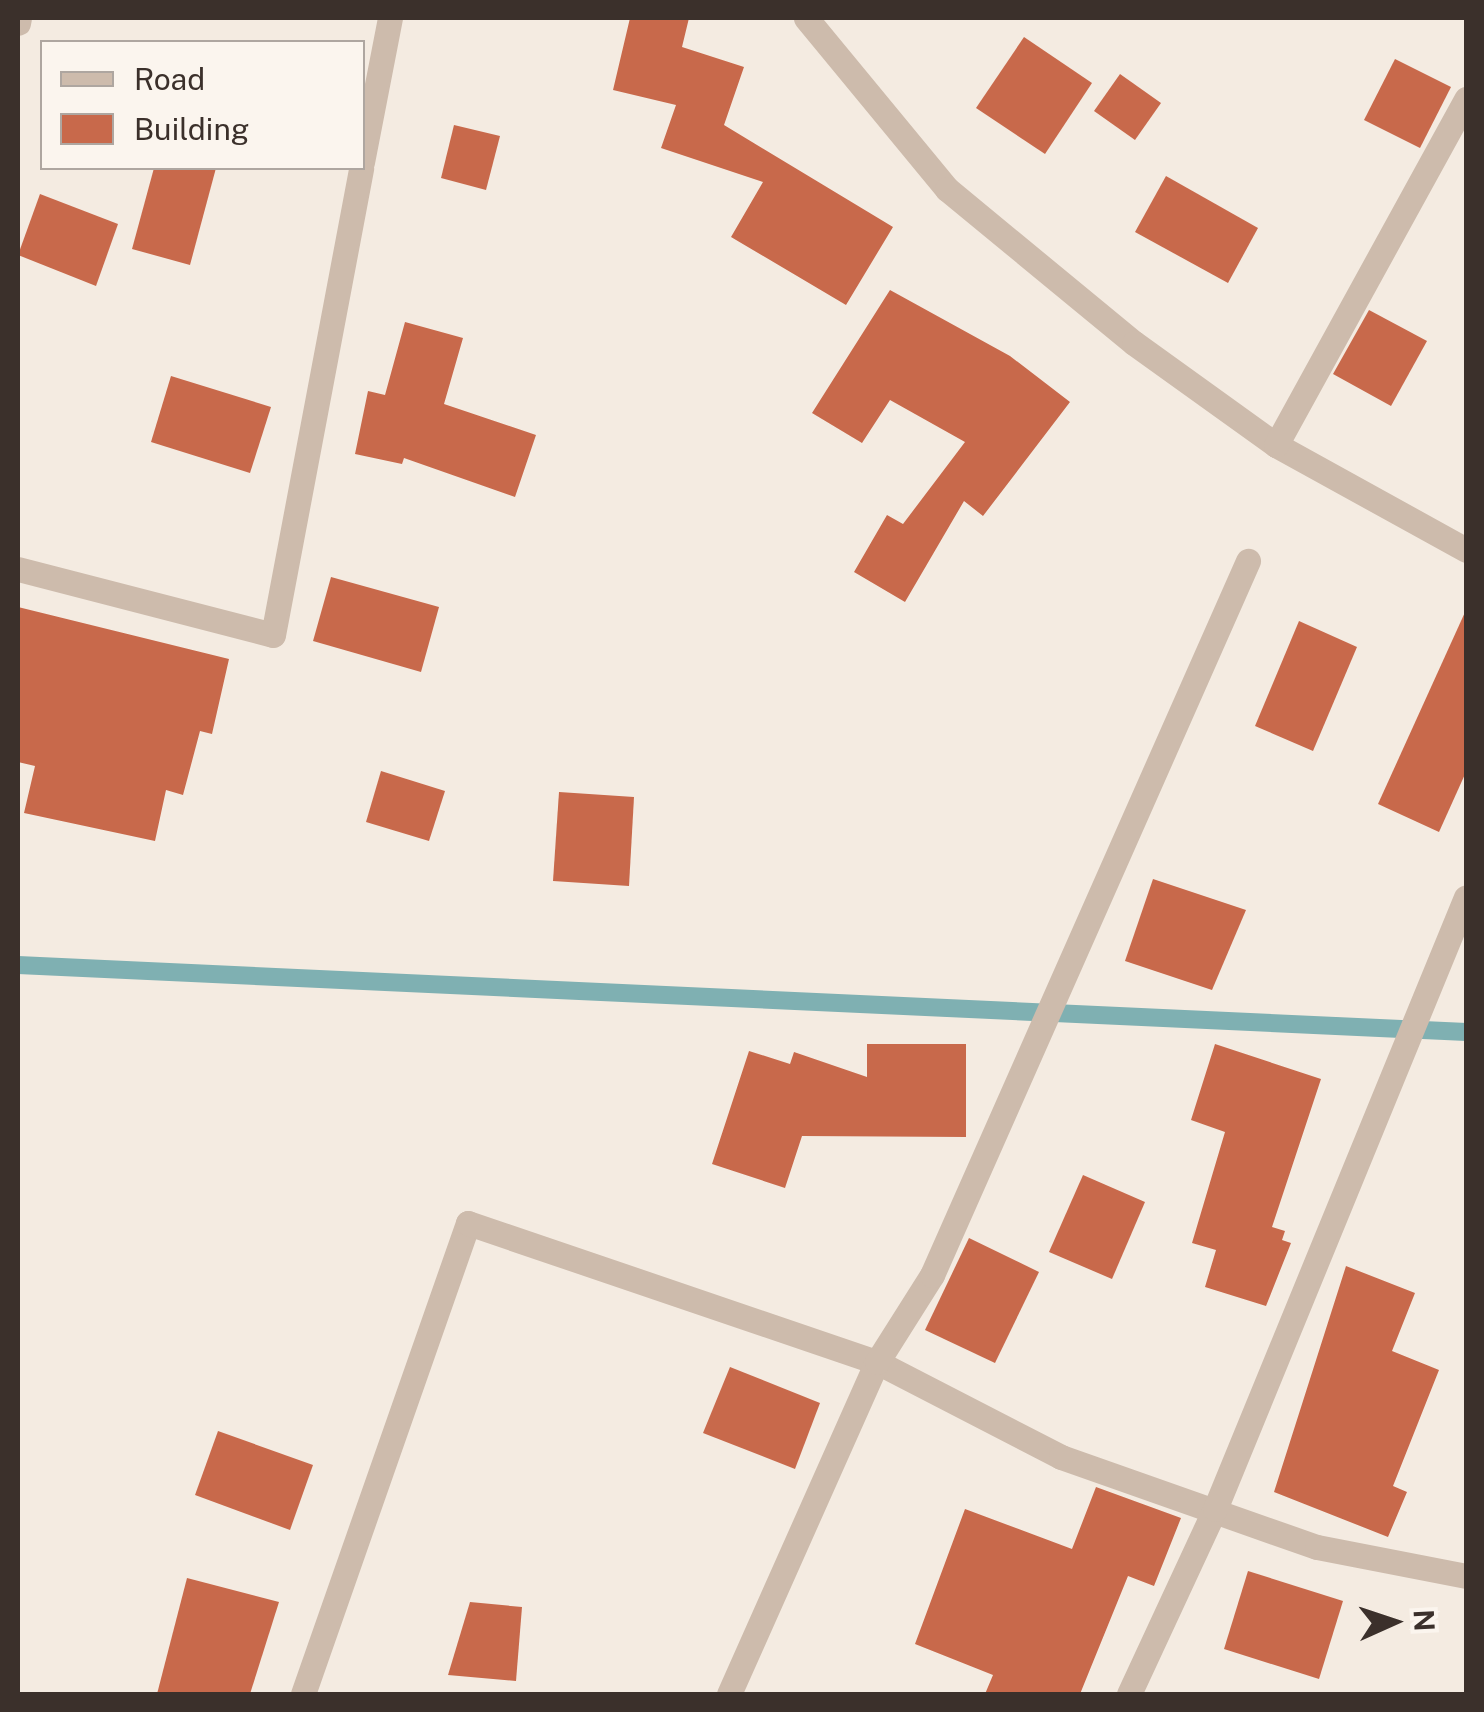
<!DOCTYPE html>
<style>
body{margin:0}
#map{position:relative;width:1484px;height:1712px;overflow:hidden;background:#f4ebe1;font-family:"Public Sans",sans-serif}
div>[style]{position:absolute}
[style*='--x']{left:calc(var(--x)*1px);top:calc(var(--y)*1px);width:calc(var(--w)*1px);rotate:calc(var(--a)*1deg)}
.stream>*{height:18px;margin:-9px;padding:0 9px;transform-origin:9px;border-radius:9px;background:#7fb0b2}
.building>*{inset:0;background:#c8694b}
.street>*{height:25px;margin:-12.5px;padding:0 12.5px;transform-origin:12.5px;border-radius:12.5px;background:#cdbbac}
span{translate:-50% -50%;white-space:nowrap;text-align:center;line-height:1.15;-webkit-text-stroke:9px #fbf5ee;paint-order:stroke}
.frame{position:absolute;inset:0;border:20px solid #3b302b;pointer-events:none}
.legend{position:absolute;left:40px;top:40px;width:325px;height:130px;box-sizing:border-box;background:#fbf5ee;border:2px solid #aea6a0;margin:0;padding:12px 18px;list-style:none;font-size:30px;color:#3b302b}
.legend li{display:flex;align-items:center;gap:20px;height:50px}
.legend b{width:50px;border:2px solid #aea6a0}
.north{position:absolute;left:1344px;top:1572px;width:100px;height:100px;-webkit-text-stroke:8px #fbf5ee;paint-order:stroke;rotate:87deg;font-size:28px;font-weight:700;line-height:40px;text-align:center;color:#3b302b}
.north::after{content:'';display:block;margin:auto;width:35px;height:45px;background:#3b302b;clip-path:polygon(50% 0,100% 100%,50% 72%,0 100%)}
</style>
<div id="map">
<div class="stream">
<div style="--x:18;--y:965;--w:1450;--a:2.65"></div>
</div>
<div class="building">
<div style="clip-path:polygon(630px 18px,689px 18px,682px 47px,744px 67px,724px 125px,893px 227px,846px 305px,731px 237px,763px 182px,661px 148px,676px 105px,613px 90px)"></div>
<div style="clip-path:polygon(1024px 37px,1092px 83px,1045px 154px,976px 108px)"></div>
<div style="clip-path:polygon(1395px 59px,1451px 87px,1420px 148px,1364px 120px)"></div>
<div style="clip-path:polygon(1120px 74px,1161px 103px,1135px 140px,1094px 111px)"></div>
<div style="clip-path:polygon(454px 125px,500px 136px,486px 190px,441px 178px)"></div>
<div style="clip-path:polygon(154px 168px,216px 168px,190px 265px,132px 249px)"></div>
<div style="clip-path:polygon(1166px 176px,1258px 228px,1228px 283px,1135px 232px)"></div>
<div style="clip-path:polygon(40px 194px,118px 224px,96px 286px,18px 255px)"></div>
<div style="clip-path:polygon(890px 290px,1010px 356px,1070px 402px,983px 516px,964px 501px,905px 602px,854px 572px,887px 515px,903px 524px,965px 442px,890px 400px,862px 443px,812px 413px)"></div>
<div style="clip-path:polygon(1369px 310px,1427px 341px,1391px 406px,1333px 374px)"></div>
<div style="clip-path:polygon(405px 322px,463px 338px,444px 404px,536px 435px,515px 497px,404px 458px,402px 464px,355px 454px,368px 391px,385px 395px)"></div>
<div style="clip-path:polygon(171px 376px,271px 407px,250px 473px,151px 442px)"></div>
<div style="clip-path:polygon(331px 577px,439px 607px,421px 672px,313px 641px)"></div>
<div style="clip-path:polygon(18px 607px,229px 659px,212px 734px,200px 731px,183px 795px,166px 790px,155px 841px,24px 813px,35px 766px,18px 762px)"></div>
<div style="clip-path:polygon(1466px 610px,1466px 772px,1439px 832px,1378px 804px)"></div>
<div style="clip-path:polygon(1299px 621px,1357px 647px,1313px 751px,1255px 726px)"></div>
<div style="clip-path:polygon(381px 771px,445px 791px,429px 841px,366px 822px)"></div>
<div style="clip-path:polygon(559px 792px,634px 797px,629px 886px,553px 881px)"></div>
<div style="clip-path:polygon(1153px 879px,1246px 910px,1212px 990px,1125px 961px)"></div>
<div style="clip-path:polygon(867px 1044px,966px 1044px,966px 1137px,802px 1136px,785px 1188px,712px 1164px,749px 1051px,790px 1064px,794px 1052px,867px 1077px)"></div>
<div style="clip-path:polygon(1215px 1044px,1321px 1079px,1272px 1227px,1285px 1231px,1282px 1240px,1291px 1243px,1266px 1306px,1205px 1287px,1216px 1250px,1192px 1243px,1225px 1132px,1191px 1120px)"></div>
<div style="clip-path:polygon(1083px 1175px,1145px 1202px,1112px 1279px,1049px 1252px)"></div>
<div style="clip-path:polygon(969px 1238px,1039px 1272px,995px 1363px,925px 1330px)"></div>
<div style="clip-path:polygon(1346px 1266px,1415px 1293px,1392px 1351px,1439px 1370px,1393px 1486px,1407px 1492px,1388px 1537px,1274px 1492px)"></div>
<div style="clip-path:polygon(730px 1367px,820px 1403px,795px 1469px,703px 1433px)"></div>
<div style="clip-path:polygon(218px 1431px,313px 1465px,290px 1530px,195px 1495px)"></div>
<div style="clip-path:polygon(1096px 1487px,1181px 1518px,1154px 1586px,1128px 1576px,1080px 1694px,985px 1694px,993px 1675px,915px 1644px,965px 1509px,1072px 1549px)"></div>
<div style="clip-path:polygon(1248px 1571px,1343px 1601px,1319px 1679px,1224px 1649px)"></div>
<div style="clip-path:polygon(187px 1578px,279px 1602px,250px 1694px,157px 1694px)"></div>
<div style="clip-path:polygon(470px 1602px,522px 1607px,516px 1681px,448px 1675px)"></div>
</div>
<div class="street">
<div style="--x:806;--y:18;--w:222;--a:50.5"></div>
<div style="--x:947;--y:189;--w:242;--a:39.5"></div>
<div style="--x:1134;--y:343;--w:175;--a:35.7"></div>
<div style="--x:1276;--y:445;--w:217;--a:28.9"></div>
<div style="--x:18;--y:23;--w:5;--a:-79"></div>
<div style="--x:362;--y:162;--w:147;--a:-79"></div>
<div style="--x:1276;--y:445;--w:395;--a:-61.2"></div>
<div style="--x:18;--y:569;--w:263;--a:14.5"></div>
<div style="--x:273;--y:635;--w:475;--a:-79.3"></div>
<div style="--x:303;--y:1694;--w:499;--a:-70.7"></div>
<div style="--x:468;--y:1223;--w:432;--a:18.8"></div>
<div style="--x:877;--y:1362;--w:207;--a:27.3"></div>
<div style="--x:1061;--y:1457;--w:271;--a:19.4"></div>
<div style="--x:1317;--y:1547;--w:152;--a:11"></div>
<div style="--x:729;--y:1694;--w:363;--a:-66"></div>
<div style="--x:877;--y:1362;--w:103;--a:-57.7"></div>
<div style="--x:932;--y:1275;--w:781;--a:-66.13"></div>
<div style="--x:1129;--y:1694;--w:204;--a:-65.1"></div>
<div style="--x:1215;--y:1509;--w:661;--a:-67.7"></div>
</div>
<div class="frame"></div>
<ul class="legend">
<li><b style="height:12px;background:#cdbbac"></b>Road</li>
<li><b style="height:28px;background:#c8694b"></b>Building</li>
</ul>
<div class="north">N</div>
</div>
